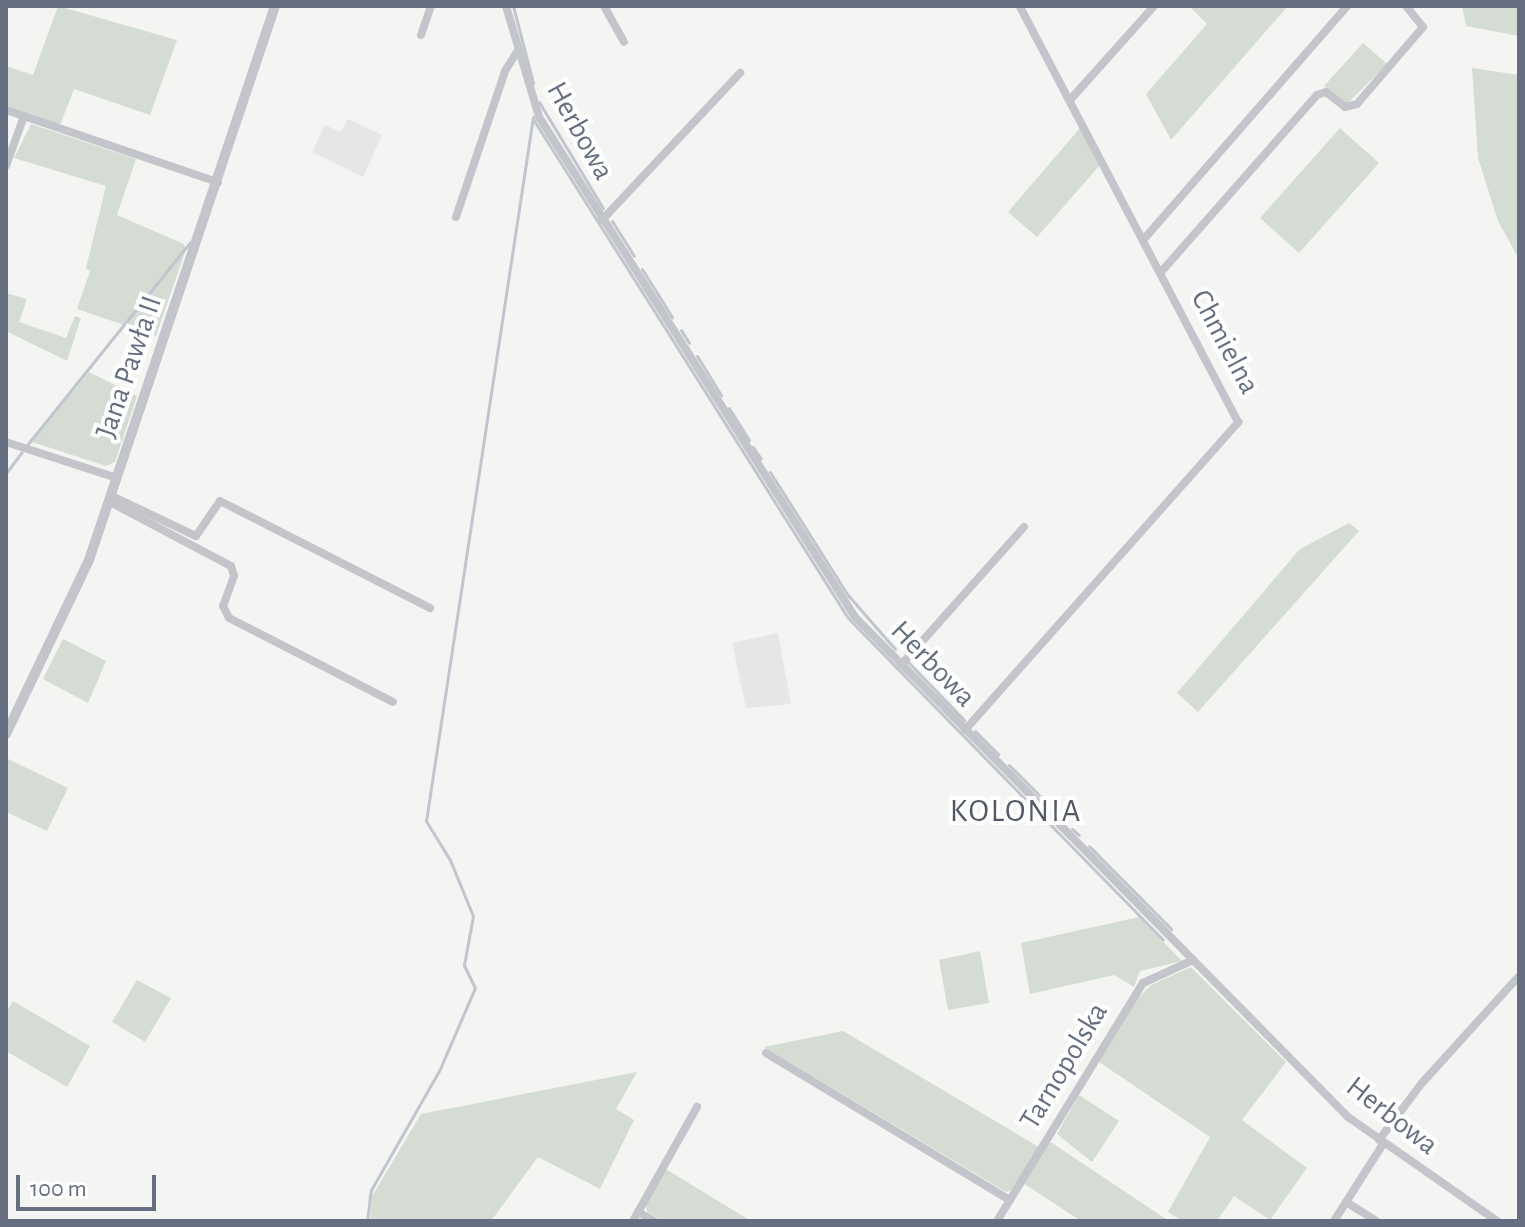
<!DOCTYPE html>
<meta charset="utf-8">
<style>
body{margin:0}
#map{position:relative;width:1525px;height:1227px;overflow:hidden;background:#f4f5f2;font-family:"Alegreya Sans",sans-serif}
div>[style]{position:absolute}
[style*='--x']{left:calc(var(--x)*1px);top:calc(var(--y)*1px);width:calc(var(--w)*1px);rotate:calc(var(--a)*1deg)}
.built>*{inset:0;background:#e5e6e5}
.green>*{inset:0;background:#d5dcd3}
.stream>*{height:3px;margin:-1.5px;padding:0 1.5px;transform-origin:1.5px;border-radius:1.5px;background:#c1c6ce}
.minor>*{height:8px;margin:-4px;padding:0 4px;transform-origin:4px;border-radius:4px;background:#c4c5ca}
.tertiary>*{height:10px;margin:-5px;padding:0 5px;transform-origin:5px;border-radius:5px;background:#c4c5ca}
span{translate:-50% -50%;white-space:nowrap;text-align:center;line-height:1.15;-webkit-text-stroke:8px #fff;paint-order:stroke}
.street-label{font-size:30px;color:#666e81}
.neighbourhood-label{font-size:32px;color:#535967;letter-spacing:2px}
.frame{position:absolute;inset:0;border:8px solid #666e81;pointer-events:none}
.scale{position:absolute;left:16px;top:1175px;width:140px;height:36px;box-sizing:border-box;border:4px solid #666e81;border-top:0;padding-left:10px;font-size:24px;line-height:28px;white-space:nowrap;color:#666e81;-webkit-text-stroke:6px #fff;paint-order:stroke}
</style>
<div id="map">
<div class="built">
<div style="clip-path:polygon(348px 119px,382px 135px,363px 177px,312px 152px,325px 125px,341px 132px)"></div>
<div style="clip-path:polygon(778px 633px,791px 704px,746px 708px,732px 643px)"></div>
</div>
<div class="green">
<div style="clip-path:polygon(58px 6px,177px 40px,150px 115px,74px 89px,60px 125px,6px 107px,6px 66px,33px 75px)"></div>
<div style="clip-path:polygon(1189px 6px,1288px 6px,1171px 140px,1146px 94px,1207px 24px)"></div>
<div style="clip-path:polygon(1462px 6px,1519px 6px,1519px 36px,1466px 26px)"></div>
<div style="clip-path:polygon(1363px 43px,1387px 64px,1346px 105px,1324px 86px)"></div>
<div style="clip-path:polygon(1472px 68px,1519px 75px,1519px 259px,1498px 221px,1478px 158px)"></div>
<div style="clip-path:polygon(31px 124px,136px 159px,117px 215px,184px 244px,185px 252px,156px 336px,77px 309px,90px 271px,86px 268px,106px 186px,14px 158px)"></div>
<div style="clip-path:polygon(1080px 128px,1100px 165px,1037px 237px,1008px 212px)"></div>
<div style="clip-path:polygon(1340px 128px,1379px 163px,1299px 253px,1260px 218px)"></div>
<div style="clip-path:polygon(6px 293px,27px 299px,19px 322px,66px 338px,75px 316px,81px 318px,67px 361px,6px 331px)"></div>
<div style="clip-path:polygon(89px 372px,137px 396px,115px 462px,106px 466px,32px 442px)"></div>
<div style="clip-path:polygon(1349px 523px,1359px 531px,1198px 712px,1177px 693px,1300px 549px)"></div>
<div style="clip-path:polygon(63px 639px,106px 661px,88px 703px,43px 679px)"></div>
<div style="clip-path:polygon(6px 758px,68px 788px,47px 831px,6px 812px)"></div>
<div style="clip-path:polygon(1139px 917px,1182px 961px,1140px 971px,1134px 987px,1114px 975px,1030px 994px,1021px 943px)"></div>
<div style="clip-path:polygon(980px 951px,989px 1003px,948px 1010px,939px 960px)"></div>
<div style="clip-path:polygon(1191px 967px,1286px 1062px,1242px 1120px,1307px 1168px,1270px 1220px,1234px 1196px,1217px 1221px,1182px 1221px,1168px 1212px,1210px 1137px,1099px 1062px,1138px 998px,1151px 985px)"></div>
<div style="clip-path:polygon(137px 980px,171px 998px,145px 1042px,112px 1022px)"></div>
<div style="clip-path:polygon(13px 1001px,90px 1046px,67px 1087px,6px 1051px,6px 1013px)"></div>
<div style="clip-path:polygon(843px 1031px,1039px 1147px,1012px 1190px,1006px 1192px,764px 1047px)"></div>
<div style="clip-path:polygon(637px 1072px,616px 1109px,634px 1120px,600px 1189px,538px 1157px,491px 1221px,370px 1221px,372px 1196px,421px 1114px)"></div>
<div style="clip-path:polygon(1079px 1095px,1119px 1121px,1092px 1162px,1057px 1134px)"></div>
<div style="clip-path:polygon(1048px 1143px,1052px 1143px,1169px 1221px,1081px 1221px,1023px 1183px)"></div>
<div style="clip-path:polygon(664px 1168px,751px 1221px,663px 1221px,647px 1212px,645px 1201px)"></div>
</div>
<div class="stream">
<div style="--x:513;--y:6;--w:80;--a:75.4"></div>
<div style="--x:539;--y:102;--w:124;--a:58.9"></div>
<div style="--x:533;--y:119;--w:590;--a:57.74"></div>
<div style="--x:848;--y:618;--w:450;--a:45.6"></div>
<div style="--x:612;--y:221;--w:41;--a:57.8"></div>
<div style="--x:642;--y:269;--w:57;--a:58"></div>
<div style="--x:681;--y:330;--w:15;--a:58"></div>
<div style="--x:697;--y:356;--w:46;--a:58.4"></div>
<div style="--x:729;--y:408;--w:38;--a:58"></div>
<div style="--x:27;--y:445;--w:260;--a:-51.2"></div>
<div style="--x:753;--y:447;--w:14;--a:56"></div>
<div style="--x:770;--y:472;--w:144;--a:57.7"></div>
<div style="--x:847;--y:594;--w:73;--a:48.9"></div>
<div style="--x:6;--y:473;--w:26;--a:-53"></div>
<div style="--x:908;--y:662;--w:81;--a:46"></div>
<div style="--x:975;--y:731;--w:33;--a:45"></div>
<div style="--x:1009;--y:765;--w:75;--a:45"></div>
<div style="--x:1072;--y:829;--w:9;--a:41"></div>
<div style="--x:1089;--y:846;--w:117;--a:45.3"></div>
<div style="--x:367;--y:1221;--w:31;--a:-83"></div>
<div style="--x:371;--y:1190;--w:137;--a:-60.3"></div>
<div style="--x:439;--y:1071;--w:90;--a:-66.6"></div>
<div style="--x:475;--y:988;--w:25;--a:-116"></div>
<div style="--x:464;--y:965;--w:50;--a:-79.6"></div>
<div style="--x:473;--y:916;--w:61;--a:-112.3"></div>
<div style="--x:450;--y:860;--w:46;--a:-121.6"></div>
<div style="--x:426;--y:821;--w:712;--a:-81.36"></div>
</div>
<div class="minor">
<div style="--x:506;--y:6;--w:116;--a:73.4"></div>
<div style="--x:539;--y:117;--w:591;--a:57.71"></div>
<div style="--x:855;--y:617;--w:702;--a:45.4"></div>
<div style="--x:1348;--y:1117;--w:182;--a:34.9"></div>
<div style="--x:604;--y:6;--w:41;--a:60.9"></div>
<div style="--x:421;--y:35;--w:31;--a:-71"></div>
<div style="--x:1070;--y:100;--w:126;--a:-48.2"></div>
<div style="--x:6;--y:110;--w:224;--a:18.8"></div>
<div style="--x:6;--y:166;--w:53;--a:-70.2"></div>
<div style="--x:456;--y:217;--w:154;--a:-71.4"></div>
<div style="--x:505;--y:71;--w:25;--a:-58"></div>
<div style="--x:602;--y:220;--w:202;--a:-46.8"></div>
<div style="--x:1144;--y:239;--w:309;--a:-48.9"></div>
<div style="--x:1161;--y:272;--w:236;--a:-48.6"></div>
<div style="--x:1317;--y:95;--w:9;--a:-18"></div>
<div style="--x:1326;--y:92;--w:24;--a:38"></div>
<div style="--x:1345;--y:107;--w:12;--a:-14"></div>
<div style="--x:1357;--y:104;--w:101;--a:-49.4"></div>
<div style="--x:1423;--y:27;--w:27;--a:-129"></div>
<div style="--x:6;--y:442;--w:117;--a:18"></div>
<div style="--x:112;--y:496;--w:93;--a:25.5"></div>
<div style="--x:196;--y:536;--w:42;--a:-55.6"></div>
<div style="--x:220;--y:501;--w:236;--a:27"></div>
<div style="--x:110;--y:502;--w:137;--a:27.9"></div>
<div style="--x:231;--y:566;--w:10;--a:73"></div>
<div style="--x:234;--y:576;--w:32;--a:110"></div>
<div style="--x:223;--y:606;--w:13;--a:63"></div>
<div style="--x:229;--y:618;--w:184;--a:27.1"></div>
<div style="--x:901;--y:665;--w:185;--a:-48.3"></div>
<div style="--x:965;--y:730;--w:412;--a:-48.4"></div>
<div style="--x:1238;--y:422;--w:470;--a:-117.7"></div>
<div style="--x:766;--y:1053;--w:285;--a:31.1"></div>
<div style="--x:1379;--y:1140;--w:71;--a:-53"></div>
<div style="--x:1422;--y:1083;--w:144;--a:-47.8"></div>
<div style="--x:1346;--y:1202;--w:36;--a:32"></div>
<div style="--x:638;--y:1212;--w:18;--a:29"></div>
<div style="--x:633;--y:1221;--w:131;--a:-60.7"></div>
<div style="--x:997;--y:1221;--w:279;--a:-58.5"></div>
<div style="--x:1143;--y:983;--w:55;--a:-24.7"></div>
<div style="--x:1334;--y:1221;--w:91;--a:-57.5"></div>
</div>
<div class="tertiary">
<div style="--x:6;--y:734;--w:193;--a:-64.5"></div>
<div style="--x:89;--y:560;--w:584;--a:-71.44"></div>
</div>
<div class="street-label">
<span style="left:580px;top:131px;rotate:61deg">Herbowa</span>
<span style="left:1225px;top:342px;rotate:62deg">Chmielna</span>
<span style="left:129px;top:367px;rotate:-71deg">Jana Pawła II</span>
<span style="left:933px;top:664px;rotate:46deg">Herbowa</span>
<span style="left:1064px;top:1066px;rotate:-59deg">Tarnopolska</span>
<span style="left:1392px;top:1116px;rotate:38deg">Herbowa</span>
</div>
<div class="neighbourhood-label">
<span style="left:1016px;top:811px">KOLONIA</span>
</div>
<div class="frame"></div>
<div class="scale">100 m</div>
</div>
